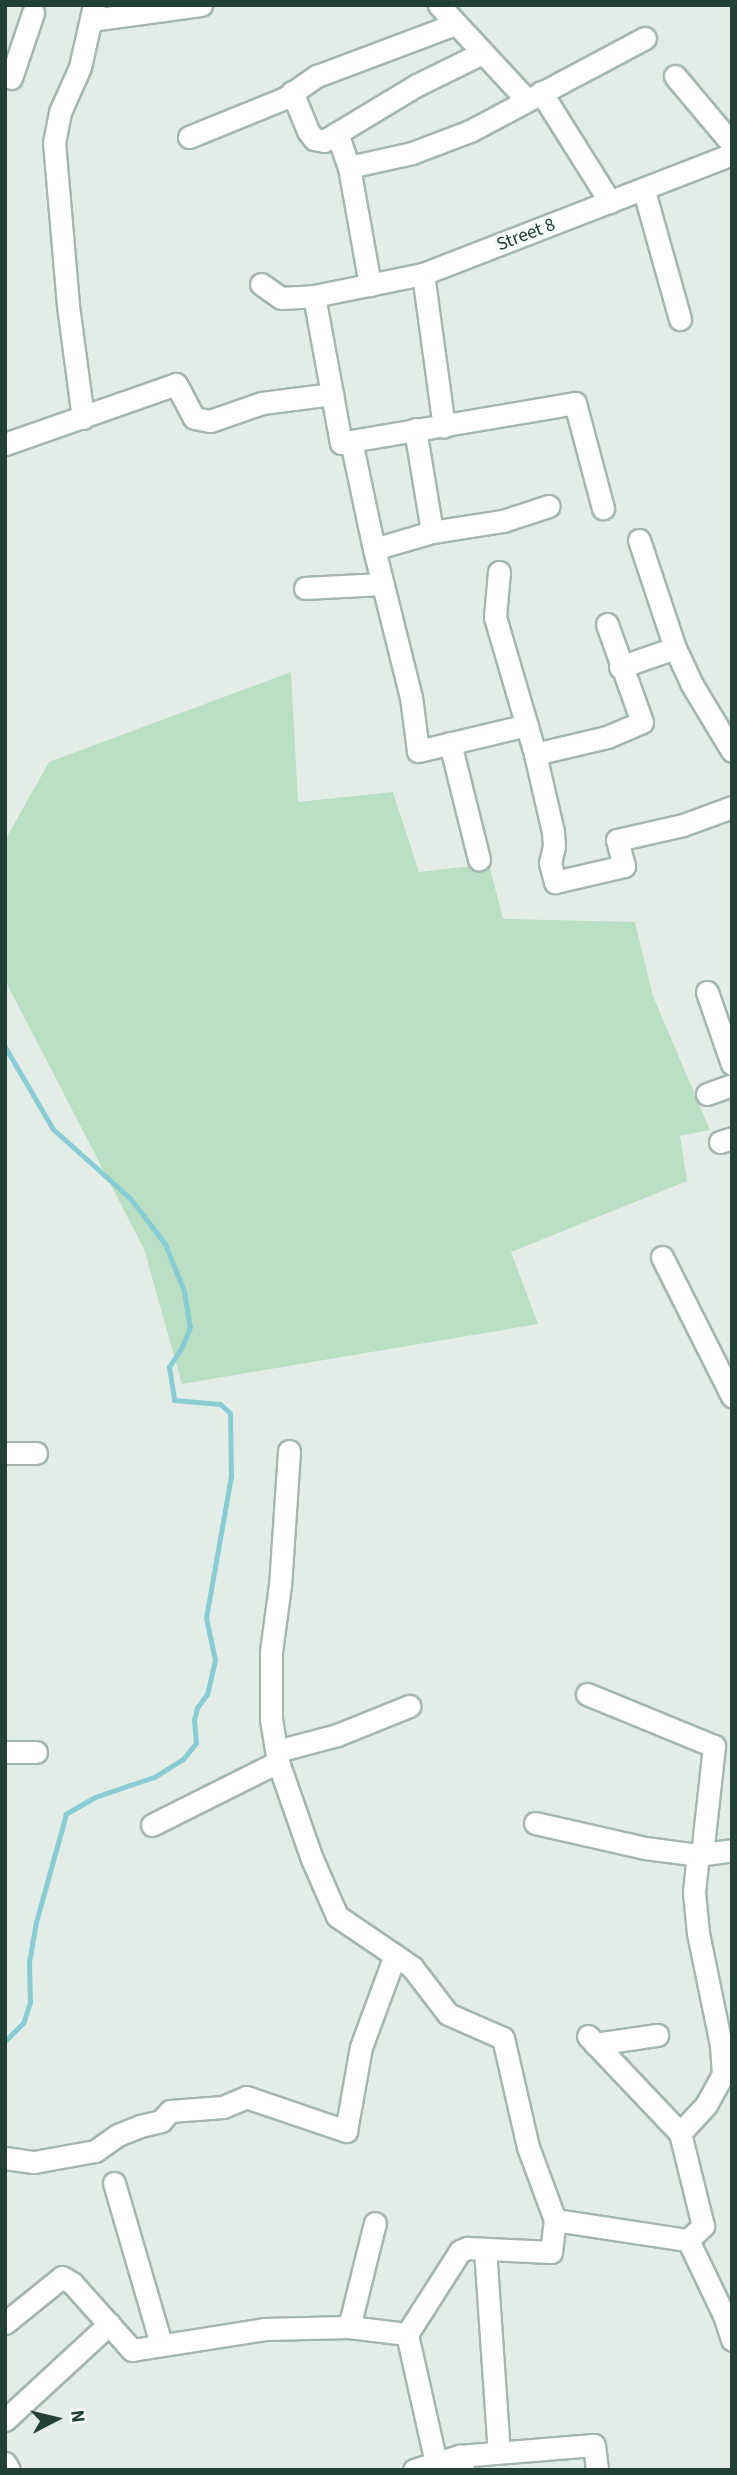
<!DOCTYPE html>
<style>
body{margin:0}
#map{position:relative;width:737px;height:2475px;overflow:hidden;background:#e3ede8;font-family:"Source Sans 3",sans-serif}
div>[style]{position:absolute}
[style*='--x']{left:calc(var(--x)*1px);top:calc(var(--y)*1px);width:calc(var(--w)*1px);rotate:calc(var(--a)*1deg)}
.green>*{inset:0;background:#bbdfc3}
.stream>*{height:5px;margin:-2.5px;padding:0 2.5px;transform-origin:2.5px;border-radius:2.5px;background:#8accd4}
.roads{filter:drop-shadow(2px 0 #a5b6af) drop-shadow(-2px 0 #a5b6af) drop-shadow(0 2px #a5b6af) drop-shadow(0 -2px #a5b6af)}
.minor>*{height:21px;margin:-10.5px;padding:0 10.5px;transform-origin:10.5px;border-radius:10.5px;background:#fff}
span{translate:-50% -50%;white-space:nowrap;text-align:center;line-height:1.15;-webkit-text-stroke:7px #f4faf6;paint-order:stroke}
.street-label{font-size:19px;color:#224036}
.frame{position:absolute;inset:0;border:7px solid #224036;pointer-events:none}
.north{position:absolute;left:21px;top:2384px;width:70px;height:70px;-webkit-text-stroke:5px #f4faf6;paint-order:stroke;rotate:83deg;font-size:19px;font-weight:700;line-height:28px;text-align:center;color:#224036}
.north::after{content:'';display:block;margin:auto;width:24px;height:32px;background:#224036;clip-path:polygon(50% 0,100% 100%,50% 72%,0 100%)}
</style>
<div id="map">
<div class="green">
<div style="clip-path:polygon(291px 672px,298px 802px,393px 792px,419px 872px,489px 864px,503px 919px,635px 922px,653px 996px,710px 1130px,680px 1136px,687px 1181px,511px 1252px,538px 1324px,182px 1384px,144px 1249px,5px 980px,5px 840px,49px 762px)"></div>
</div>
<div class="stream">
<div style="--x:5;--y:1047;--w:95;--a:59.7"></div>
<div style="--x:53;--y:1129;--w:103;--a:41.9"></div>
<div style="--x:130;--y:1198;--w:58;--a:52.7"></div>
<div style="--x:165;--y:1244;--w:51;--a:68"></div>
<div style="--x:184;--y:1291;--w:36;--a:81"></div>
<div style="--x:190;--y:1327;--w:22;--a:112"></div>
<div style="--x:182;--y:1347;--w:24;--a:123"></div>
<div style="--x:169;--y:1367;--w:33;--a:81"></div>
<div style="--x:174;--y:1400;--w:46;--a:5"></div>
<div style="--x:220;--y:1404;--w:13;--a:42"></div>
<div style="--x:230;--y:1413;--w:63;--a:89.1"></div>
<div style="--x:231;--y:1476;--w:144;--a:100"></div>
<div style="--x:206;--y:1618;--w:43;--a:77.9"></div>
<div style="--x:215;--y:1660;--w:35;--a:103"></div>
<div style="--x:207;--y:1694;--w:17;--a:126"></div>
<div style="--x:197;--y:1708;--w:12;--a:104"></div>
<div style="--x:194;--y:1720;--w:23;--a:85"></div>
<div style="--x:196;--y:1743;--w:21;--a:129"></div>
<div style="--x:183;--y:1759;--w:34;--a:148"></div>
<div style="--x:154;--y:1777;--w:62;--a:161.3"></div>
<div style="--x:95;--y:1797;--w:34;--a:150"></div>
<div style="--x:66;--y:1814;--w:112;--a:105.5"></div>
<div style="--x:36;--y:1922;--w:41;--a:99.9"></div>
<div style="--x:29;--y:1962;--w:40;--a:88.6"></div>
<div style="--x:30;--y:2002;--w:22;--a:108"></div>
<div style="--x:23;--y:2023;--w:25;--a:135"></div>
</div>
<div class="roads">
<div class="minor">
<div style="--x:439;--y:5;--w:129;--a:47.2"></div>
<div style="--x:92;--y:20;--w:110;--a:-7.8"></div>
<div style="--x:675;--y:76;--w:89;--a:50"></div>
<div style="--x:11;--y:78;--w:69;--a:-71.3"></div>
<div style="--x:292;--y:92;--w:42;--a:67.7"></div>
<div style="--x:308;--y:131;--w:10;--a:53"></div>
<div style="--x:314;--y:139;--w:10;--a:11"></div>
<div style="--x:324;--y:141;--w:109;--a:-31.1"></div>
<div style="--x:417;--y:85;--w:72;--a:-26.2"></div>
<div style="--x:541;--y:92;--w:130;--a:57.9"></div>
<div style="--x:337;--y:133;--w:36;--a:71"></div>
<div style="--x:349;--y:167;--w:120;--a:79.9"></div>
<div style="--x:189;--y:137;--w:104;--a:-22.1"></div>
<div style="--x:285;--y:98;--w:39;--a:-35"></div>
<div style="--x:317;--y:76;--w:147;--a:-20.6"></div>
<div style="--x:349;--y:167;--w:65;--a:-12.5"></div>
<div style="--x:412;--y:153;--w:62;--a:-20.8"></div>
<div style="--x:470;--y:131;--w:198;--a:-28"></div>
<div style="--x:644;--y:191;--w:133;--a:74.3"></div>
<div style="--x:423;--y:274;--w:154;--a:82.2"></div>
<div style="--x:261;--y:284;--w:24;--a:35"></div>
<div style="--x:281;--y:298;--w:33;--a:-3"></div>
<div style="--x:314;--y:296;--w:111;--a:-11.4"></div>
<div style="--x:423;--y:274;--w:331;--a:-21.2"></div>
<div style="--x:314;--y:296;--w:149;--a:79.6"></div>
<div style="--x:341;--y:443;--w:10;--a:-11"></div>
<div style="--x:351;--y:441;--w:110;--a:78"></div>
<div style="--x:374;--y:549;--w:60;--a:-16.3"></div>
<div style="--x:432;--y:532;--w:72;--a:-8.8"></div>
<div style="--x:503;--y:521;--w:48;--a:-18.1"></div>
<div style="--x:83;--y:418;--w:114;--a:-97.6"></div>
<div style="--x:68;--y:305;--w:163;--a:-94.9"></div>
<div style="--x:54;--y:143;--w:32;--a:-79"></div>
<div style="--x:60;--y:112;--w:49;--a:-66"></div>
<div style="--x:80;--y:67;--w:64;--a:-77.3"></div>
<div style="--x:415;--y:429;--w:104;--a:80.6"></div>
<div style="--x:351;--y:441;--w:227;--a:-9.6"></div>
<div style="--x:575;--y:403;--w:109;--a:75.1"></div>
<div style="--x:5;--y:444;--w:181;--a:-19.3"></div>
<div style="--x:176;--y:384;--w:38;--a:62"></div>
<div style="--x:194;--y:418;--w:16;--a:11"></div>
<div style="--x:210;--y:421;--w:55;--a:-19.1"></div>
<div style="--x:262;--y:403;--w:71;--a:-7.3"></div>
<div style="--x:639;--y:540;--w:114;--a:71.6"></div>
<div style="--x:675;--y:648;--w:38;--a:65"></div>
<div style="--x:691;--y:683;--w:79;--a:58.9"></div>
<div style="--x:374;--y:549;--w:153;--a:76"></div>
<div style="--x:411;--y:697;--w:54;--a:82.6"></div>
<div style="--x:418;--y:751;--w:112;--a:-13.4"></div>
<div style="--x:499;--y:572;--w:45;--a:95.1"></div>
<div style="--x:495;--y:617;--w:143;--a:73.7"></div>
<div style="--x:535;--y:754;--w:80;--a:77"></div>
<div style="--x:553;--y:832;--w:14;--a:86"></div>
<div style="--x:554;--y:846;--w:17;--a:103"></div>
<div style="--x:550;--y:863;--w:20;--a:75"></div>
<div style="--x:555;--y:882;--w:71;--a:-13.1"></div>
<div style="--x:624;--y:866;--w:27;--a:-105"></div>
<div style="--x:617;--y:840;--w:68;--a:-12.8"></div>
<div style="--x:683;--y:825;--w:52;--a:-20.2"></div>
<div style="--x:305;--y:588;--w:76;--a:-3"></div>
<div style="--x:620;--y:667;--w:58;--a:-19.1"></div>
<div style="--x:450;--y:743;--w:120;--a:76"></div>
<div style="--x:535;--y:754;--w:74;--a:-13.3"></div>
<div style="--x:607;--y:737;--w:38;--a:-23"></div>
<div style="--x:642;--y:722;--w:104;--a:-109.7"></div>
<div style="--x:707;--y:992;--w:76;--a:70.9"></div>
<div style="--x:707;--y:1094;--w:27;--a:-20"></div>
<div style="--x:720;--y:1142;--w:13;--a:-18"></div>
<div style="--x:662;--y:1257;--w:156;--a:63.3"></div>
<div style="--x:289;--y:1451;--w:134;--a:93.8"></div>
<div style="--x:280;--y:1585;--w:68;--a:97.7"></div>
<div style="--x:271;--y:1652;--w:67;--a:90"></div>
<div style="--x:271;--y:1719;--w:44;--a:80.8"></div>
<div style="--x:278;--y:1762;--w:103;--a:70.7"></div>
<div style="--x:312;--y:1859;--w:62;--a:66.3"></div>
<div style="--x:337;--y:1916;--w:91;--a:34.2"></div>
<div style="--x:412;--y:1967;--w:59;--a:52.5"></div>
<div style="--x:448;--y:2014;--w:60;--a:23.6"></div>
<div style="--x:503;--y:2038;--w:112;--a:77.1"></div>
<div style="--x:528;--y:2147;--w:78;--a:69.7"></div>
<div style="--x:5;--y:1453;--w:31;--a:0"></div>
<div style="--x:587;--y:1694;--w:137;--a:22.3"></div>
<div style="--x:714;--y:1746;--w:109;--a:96.3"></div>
<div style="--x:277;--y:1751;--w:62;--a:-14.9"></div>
<div style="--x:337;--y:1735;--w:78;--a:-21.9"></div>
<div style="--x:5;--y:1752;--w:31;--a:0"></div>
<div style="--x:535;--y:1823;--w:113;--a:12.8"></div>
<div style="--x:645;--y:1848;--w:53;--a:7.5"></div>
<div style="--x:152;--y:1825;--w:141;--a:-26.6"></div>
<div style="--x:588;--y:2036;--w:134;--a:46.5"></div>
<div style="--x:595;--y:2044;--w:63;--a:-8.3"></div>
<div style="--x:5;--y:2158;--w:29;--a:8"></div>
<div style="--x:34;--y:2162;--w:62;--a:-10.2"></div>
<div style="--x:95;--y:2151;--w:28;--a:-35"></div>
<div style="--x:118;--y:2135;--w:24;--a:-22"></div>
<div style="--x:140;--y:2126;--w:22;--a:-13"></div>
<div style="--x:161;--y:2121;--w:13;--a:-48"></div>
<div style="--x:170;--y:2111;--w:53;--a:-4.3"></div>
<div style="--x:223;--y:2107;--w:25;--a:-23"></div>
<div style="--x:246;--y:2097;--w:106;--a:18.8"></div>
<div style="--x:346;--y:2131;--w:85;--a:-79.9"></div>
<div style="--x:361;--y:2047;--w:98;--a:-69.7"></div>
<div style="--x:114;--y:2183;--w:168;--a:73.7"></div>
<div style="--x:688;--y:2240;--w:21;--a:-43"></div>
<div style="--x:703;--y:2226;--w:96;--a:-103.9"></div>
<div style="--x:680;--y:2133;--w:38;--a:-47"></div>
<div style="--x:706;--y:2105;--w:35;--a:-61"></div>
<div style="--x:723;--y:2074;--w:29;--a:-94"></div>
<div style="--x:721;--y:2045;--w:114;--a:-101.6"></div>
<div style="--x:698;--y:1933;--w:41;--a:-95.6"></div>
<div style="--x:694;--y:1892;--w:37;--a:-84"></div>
<div style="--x:698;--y:1855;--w:34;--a:-8"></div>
<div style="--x:485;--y:2249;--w:203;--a:86.1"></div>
<div style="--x:5;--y:2323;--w:73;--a:-38.9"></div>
<div style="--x:62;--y:2277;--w:12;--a:31"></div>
<div style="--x:72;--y:2283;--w:90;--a:48.2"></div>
<div style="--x:132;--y:2350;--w:134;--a:-9"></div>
<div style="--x:264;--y:2329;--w:85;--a:-1.3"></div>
<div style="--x:349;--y:2327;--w:58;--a:6.9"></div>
<div style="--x:349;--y:2327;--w:107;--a:-76"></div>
<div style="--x:5;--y:2420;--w:142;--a:-42.7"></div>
<div style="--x:459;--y:2456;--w:24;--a:163"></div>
<div style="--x:436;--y:2463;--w:132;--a:-102.7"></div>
<div style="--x:407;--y:2334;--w:98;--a:-57.4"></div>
<div style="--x:460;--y:2251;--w:8;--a:-23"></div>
<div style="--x:467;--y:2248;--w:84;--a:2.7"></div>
<div style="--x:551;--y:2252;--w:32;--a:-83"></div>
<div style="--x:555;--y:2220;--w:134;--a:8.6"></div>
<div style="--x:688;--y:2240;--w:83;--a:64.4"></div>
<div style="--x:724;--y:2315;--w:26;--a:72"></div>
<div style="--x:5;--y:2463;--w:8;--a:60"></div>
<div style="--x:463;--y:2468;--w:13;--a:-108"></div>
<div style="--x:459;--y:2456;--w:135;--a:-4.7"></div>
<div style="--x:594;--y:2445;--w:25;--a:83"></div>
<div style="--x:414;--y:2470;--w:23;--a:-18"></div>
</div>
</div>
<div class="street-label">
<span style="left:526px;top:235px;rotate:-21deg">Street 8</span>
</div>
<div class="frame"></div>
<div class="north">N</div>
</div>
